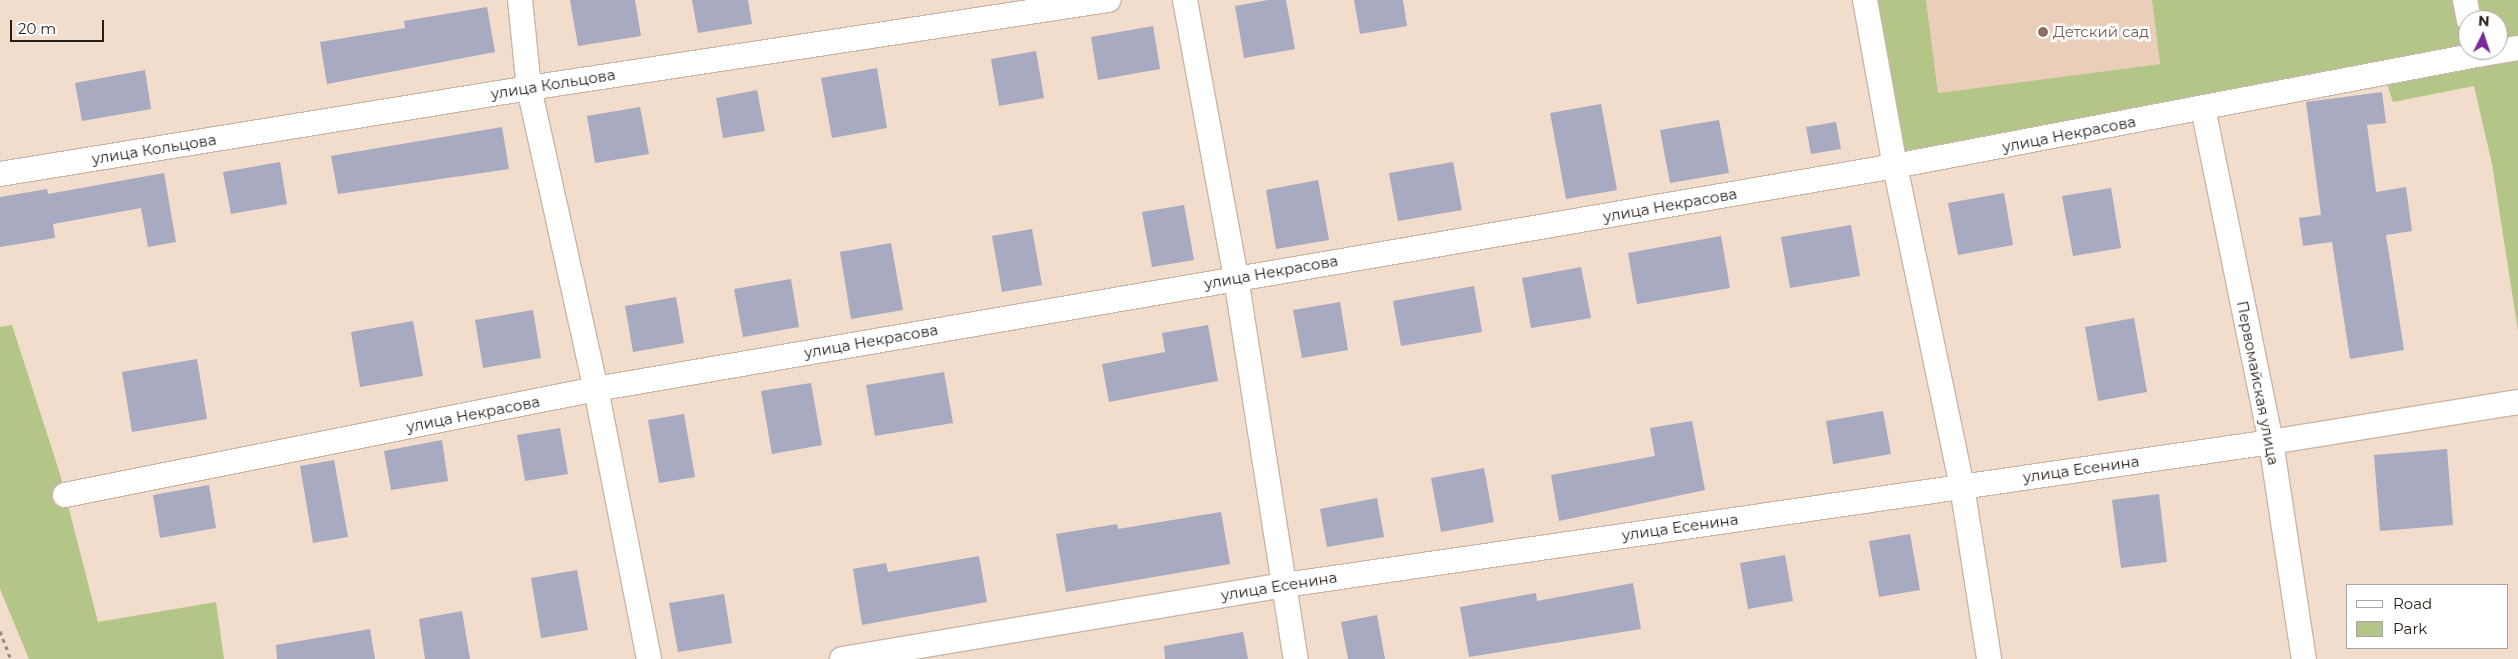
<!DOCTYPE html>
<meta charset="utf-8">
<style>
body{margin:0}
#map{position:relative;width:2518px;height:659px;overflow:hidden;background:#f2dccc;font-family:Montserrat,sans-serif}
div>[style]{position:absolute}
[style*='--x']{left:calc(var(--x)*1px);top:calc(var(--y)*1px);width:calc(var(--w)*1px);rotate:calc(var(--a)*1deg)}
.built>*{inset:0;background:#eaceba}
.green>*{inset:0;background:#b3c688}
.building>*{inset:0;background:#a8aac1}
.path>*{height:3px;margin-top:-1.5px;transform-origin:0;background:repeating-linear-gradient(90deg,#9b8b7f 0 4px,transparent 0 8px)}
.roads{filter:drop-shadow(1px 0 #cab5a6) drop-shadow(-1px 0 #cab5a6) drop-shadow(0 1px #cab5a6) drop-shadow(0 -1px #cab5a6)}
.minor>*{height:24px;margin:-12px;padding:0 12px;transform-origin:12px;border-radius:12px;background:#fff}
.dots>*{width:14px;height:14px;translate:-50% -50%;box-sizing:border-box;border:2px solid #fff;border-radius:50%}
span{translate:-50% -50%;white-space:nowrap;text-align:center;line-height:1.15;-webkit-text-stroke:5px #fff;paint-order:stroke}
.education-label{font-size:15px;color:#785e54}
.left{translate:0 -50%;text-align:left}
.street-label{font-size:15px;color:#251d17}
.legend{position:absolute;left:2346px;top:584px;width:162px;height:65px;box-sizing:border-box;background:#fff;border:1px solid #a8a5a2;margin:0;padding:6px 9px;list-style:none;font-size:15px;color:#251d17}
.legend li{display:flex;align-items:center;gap:10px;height:25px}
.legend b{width:25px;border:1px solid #a8a5a2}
.north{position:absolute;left:2458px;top:10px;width:50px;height:50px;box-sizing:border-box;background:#fff;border:1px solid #a8a5a2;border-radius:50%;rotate:4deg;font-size:14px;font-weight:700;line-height:20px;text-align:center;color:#251d17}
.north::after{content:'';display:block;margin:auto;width:18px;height:22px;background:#7a2a9a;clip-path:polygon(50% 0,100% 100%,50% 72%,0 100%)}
.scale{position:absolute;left:10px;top:20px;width:94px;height:22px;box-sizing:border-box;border:2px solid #251d17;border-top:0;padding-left:6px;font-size:15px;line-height:18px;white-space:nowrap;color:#251d17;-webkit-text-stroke:4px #fff;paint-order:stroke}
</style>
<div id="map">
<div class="built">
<div style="clip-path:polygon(1926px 0,2152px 0,2160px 64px,1938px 93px)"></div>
</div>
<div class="green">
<div style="clip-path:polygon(evenodd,1877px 0,1926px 0,1938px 93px,2160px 64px,2152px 0,2518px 0,2518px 331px,2492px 164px,2474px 86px,2393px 102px,2386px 81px,1905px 167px,1877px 0,2468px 20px,2498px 20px,2498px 50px,2468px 50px,2468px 20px)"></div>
<div style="clip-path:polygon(12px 325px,60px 474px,98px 622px,216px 602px,224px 659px,29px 659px,0 589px,0 327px)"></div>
</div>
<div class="building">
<div style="clip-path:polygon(570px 0,635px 0,641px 36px,578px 46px)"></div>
<div style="clip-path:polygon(692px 0,748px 0,752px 24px,698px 33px)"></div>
<div style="clip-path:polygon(1268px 0,1286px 0,1295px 49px,1244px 58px,1235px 6px)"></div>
<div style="clip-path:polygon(1354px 0,1403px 0,1407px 26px,1360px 34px)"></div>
<div style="clip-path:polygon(487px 7px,495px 52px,327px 84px,320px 42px,405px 28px,404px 21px)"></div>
<div style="clip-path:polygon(1153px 26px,1160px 69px,1098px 80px,1091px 37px)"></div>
<div style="clip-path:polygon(1036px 51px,1044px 98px,999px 106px,991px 59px)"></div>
<div style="clip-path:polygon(877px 68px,887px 128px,832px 138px,821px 78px)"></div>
<div style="clip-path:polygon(145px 70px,151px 109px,82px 121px,75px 83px)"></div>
<div style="clip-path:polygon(757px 90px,765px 131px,723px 138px,716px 98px)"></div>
<div style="clip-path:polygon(2382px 92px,2386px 123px,2367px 125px,2376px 192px,2406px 187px,2412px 231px,2386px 235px,2404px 350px,2350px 359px,2332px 242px,2303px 246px,2299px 218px,2321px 215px,2306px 102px)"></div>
<div style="clip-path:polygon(1601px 104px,1617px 190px,1566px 199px,1550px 113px)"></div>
<div style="clip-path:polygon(640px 107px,649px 154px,595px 163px,587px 116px)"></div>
<div style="clip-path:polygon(1719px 120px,1729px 173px,1670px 183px,1660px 130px)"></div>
<div style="clip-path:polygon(1836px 122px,1841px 149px,1811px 154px,1806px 127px)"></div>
<div style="clip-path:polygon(502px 127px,509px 169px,338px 194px,331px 156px)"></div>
<div style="clip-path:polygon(280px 162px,287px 204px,231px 214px,223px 172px)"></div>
<div style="clip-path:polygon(1453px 162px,1462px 210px,1398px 221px,1389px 173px)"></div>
<div style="clip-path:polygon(164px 173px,176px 242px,148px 247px,141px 208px,53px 224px,55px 238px,0 247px,0 197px,47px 189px,48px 194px)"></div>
<div style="clip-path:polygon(1318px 180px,1329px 240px,1276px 249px,1266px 190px)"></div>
<div style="clip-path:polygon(2111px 188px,2121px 248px,2073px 256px,2062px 196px)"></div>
<div style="clip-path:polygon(2004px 193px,2013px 245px,1958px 255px,1948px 203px)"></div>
<div style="clip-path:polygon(1184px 205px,1194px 260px,1152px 267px,1142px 212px)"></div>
<div style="clip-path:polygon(1851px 225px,1860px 276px,1790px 288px,1781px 237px)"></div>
<div style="clip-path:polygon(1032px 229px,1042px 285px,1002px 292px,992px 236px)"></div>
<div style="clip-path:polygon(1721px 236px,1730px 288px,1637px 304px,1628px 253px)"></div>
<div style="clip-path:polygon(891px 243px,903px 310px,851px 319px,840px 252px)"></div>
<div style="clip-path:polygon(1581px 267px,1591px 318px,1531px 328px,1522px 278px)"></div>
<div style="clip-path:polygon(791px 279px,799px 327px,743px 337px,734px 289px)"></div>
<div style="clip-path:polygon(1474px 286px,1482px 332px,1401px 346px,1393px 301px)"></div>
<div style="clip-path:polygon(676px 297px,684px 343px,633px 352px,625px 306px)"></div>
<div style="clip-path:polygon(1340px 302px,1348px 350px,1302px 358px,1293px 310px)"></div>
<div style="clip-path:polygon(533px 310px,541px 358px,483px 368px,475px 320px)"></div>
<div style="clip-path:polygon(2134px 318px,2147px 392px,2098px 401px,2085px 327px)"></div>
<div style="clip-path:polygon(413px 321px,423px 376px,360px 387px,351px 332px)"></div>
<div style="clip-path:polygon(1208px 325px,1218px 381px,1109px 402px,1102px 364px,1165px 352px,1162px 333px)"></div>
<div style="clip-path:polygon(197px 359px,207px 419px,132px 432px,122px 372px)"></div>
<div style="clip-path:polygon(944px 372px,953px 423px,875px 436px,866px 385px)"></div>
<div style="clip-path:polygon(811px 383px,822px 445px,772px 454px,761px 391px)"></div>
<div style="clip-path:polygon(1883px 411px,1891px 454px,1833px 464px,1826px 421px)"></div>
<div style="clip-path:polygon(684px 414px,695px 477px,659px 483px,648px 420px)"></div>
<div style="clip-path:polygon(1692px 421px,1705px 490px,1559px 521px,1551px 475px,1655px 456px,1650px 428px)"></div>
<div style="clip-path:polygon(560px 428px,568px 474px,525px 481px,517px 435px)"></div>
<div style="clip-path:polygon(442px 440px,448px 481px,391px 490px,384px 451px)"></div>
<div style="clip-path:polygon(2447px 449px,2453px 525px,2380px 531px,2374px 455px)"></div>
<div style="clip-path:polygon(334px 460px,348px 537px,313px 543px,300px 466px)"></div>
<div style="clip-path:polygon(1484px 468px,1494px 522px,1441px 532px,1431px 478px)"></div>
<div style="clip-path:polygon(209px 485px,216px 528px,160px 538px,153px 495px)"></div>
<div style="clip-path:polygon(2159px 494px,2167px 562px,2121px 568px,2112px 500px)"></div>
<div style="clip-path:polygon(1377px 498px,1384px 537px,1327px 547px,1320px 509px)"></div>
<div style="clip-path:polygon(1221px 512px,1230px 564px,1066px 592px,1056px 534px,1117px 524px,1118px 529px)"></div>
<div style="clip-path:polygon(1910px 534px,1920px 590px,1879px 597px,1869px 541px)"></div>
<div style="clip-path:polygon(1785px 555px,1793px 601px,1748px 609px,1740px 563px)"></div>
<div style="clip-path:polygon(979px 556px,987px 602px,862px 625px,853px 569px,886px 563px,888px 572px)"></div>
<div style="clip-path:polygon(577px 570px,588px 630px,541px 638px,531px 578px)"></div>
<div style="clip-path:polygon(1633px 583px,1641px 629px,1469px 657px,1460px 607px,1536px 593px,1537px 601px)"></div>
<div style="clip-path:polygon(724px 594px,732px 643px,678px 652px,669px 603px)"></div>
<div style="clip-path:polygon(462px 611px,470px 659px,425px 659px,419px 619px)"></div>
<div style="clip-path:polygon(1377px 615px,1385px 659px,1348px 659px,1341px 622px)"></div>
<div style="clip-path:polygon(370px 629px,375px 659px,277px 659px,276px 645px)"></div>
<div style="clip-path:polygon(1243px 632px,1248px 659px,1165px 659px,1164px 646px)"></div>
</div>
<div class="path">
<div style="--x:0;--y:631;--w:30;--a:69"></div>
</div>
<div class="roads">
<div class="minor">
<div style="--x:520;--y:0;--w:88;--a:84.2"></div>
<div style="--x:529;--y:88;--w:308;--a:77.5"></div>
<div style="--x:596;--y:389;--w:275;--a:78.9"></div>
<div style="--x:1185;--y:0;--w:283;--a:79.6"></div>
<div style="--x:1236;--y:278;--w:386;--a:81.1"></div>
<div style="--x:1865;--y:0;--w:169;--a:79.8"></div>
<div style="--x:1895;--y:166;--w:327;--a:78.2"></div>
<div style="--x:1962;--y:486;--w:175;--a:81.1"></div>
<div style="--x:2465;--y:0;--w:20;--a:79"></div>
<div style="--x:2476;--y:50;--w:5;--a:79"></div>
<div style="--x:2477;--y:55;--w:42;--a:-9.7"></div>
<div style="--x:2203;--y:108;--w:341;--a:78.5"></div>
<div style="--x:2271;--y:442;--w:219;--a:81.4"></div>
<div style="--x:0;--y:174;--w:536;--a:-9.23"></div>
<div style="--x:529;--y:88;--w:586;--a:-8.64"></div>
<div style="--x:65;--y:495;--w:541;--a:-11.29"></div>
<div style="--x:596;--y:389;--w:1318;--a:-9.74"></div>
<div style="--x:1895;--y:166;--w:592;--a:-10.8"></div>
<div style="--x:842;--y:659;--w:449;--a:-9.5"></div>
<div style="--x:1285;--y:585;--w:996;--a:-8.25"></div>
<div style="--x:2271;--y:442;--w:250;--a:-9.2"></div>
</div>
</div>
<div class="dots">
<div style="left:2043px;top:32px;background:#8d6e63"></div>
</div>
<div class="education-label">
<span class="left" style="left:2053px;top:32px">Детский сад</span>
</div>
<div class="street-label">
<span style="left:553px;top:84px;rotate:-9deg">улица Кольцова</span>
<span style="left:2069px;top:134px;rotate:-11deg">улица Некрасова</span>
<span style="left:154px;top:149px;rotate:-9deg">улица Кольцова</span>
<span style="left:1670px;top:205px;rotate:-10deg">улица Некрасова</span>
<span style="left:1271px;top:272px;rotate:-10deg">улица Некрасова</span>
<span style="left:871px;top:341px;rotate:-10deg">улица Некрасова</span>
<span style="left:2258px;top:383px;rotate:79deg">Первомайская улица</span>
<span style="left:473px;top:414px;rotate:-11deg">улица Некрасова</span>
<span style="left:2081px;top:469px;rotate:-8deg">улица Есенина</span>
<span style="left:1680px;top:527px;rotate:-8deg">улица Есенина</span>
<span style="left:1279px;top:586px;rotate:-9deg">улица Есенина</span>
</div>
<ul class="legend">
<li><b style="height:6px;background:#fff"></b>Road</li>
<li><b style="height:14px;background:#b3c688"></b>Park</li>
</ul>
<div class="north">N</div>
<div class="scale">20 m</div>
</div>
